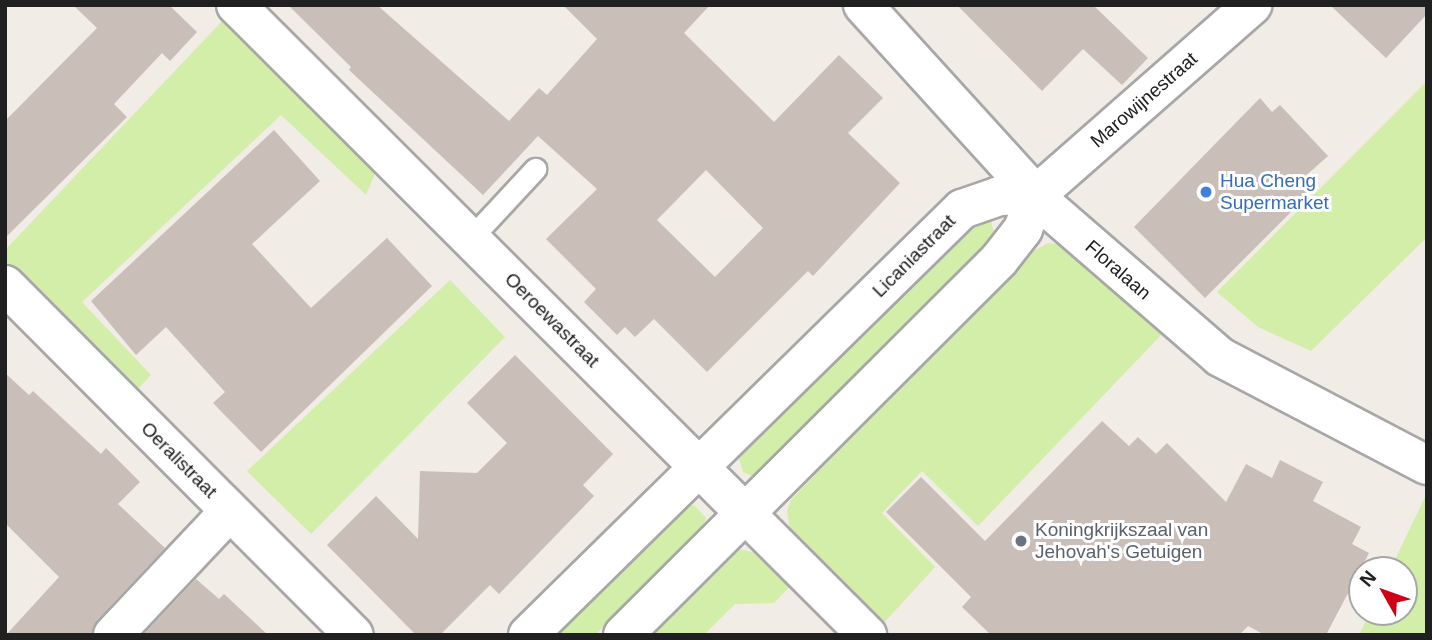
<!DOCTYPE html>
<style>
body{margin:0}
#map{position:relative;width:1432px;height:640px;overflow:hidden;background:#f1ece6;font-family:Arial,sans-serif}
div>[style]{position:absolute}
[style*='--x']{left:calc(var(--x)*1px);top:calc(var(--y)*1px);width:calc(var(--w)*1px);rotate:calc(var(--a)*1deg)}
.grass>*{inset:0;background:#d2eea9}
.building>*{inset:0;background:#c9beb8}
.roads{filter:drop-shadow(2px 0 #a7a7a7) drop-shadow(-2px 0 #a7a7a7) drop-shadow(0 2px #a7a7a7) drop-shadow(0 -2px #a7a7a7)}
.service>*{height:21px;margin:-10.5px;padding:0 10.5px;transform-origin:10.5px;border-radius:10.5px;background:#fff}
.minor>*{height:38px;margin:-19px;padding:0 19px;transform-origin:19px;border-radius:19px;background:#fff}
.dots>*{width:19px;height:19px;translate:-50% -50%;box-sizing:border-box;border:4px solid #fff;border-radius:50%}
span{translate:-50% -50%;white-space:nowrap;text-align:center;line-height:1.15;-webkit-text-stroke:6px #fff;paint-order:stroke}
.street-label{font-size:19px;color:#202020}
.shop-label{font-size:19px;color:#366cbe}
.left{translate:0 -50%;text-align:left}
.worship-label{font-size:19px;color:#5b616d}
.frame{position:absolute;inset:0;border:7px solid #202020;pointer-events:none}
.north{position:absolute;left:1348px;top:556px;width:70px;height:70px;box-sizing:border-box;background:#fff;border:2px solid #a6a6a6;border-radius:50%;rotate:310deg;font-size:19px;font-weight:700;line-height:28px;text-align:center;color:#202020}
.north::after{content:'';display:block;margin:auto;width:24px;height:32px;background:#d00017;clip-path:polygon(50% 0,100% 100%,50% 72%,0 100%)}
</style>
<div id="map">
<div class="grass">
<div style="clip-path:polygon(225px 18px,377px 169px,366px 195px,281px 115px,82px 302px,151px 375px,132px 395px,5px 268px,5px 250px)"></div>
<div style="clip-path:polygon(1427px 81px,1427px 237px,1311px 351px,1258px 327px,1217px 292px)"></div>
<div style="clip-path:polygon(986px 219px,991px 221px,994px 233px,973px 259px,757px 478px,743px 472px,739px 459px,743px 451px,967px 226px)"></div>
<div style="clip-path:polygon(1048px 243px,1061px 245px,1166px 330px,978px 526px,922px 471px,882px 513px,935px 567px,882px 625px,791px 537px,787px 511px,791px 500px,1021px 258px)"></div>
<div style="clip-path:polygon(450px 280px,505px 337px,311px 534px,247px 471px)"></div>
<div style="clip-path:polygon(1427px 493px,1427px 635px,1359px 635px,1370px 612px,1404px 612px,1404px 570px,1390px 570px)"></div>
<div style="clip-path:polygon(694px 505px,706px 518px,701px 531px,595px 635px,555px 635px,684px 508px)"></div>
<div style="clip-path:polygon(739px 549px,763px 555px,793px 583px,774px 603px,735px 604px,704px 635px,647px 635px)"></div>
</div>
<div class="building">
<div style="clip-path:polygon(73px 5px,169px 5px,197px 32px,170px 61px,162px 53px,114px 104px,127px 117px,5px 238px,5px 121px,97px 28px)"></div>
<div style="clip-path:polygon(evenodd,288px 5px,377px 5px,509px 121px,539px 88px,547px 95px,597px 39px,563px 5px,710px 5px,684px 33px,774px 122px,839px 55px,883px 98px,848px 133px,900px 183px,813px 276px,808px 271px,707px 372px,654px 319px,635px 337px,625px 327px,617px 335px,584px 302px,596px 289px,546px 239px,597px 189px,538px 136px,483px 195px,349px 70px,351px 67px,288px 5px,706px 170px,763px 228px,715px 277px,657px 220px,706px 170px)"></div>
<div style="clip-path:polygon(957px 5px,1093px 5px,1148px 58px,1122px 85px,1083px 49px,1042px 91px)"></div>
<div style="clip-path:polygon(1330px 5px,1427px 5px,1427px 14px,1386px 58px)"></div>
<div style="clip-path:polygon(1260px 98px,1272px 112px,1280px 105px,1328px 156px,1302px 179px,1310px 189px,1291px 212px,1205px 298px,1134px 227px)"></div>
<div style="clip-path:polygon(274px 130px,320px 181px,252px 244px,311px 308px,387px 238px,432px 286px,261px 452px,213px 403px,225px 392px,166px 327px,136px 355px,91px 301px)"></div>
<div style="clip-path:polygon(515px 355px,613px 454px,583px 485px,594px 496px,499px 594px,490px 585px,440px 635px,416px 635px,327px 545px,376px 496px,418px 539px,420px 471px,477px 473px,507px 443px,467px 403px)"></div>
<div style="clip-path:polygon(5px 373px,29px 395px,33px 391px,101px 454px,106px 448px,140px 482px,118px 504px,165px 548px,97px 620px,92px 635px,6px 635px,59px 577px,5px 523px)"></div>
<div style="clip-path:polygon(1102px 421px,1129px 446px,1138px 437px,1156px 454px,1167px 443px,1226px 502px,1246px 464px,1272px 478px,1280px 460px,1323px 482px,1313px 501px,1361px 527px,1352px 544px,1369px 553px,1326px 635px,1265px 635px,1248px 626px,1239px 635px,991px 635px,962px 607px,971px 597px,886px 512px,921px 477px,985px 541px)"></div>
<div style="clip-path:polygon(196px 579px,219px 599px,224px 594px,268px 635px,143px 635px)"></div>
</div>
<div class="roads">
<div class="service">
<div style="--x:470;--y:239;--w:96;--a:-47.1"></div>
</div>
<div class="minor">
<div style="--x:236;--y:5;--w:892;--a:44.95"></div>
<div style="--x:863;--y:5;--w:273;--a:47.7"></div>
<div style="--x:1047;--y:207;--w:229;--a:40.9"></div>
<div style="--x:1220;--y:357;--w:233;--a:27.6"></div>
<div style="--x:5;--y:285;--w:494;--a:45.1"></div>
<div style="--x:113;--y:635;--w:170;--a:-46.7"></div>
<div style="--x:528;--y:635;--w:608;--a:-44.47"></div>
<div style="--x:962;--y:209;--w:39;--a:-19"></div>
<div style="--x:999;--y:196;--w:37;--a:-2"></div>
<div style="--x:623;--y:635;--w:531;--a:-44.92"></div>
<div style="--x:999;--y:260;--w:39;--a:-52"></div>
<div style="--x:1023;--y:229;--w:36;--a:-69"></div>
<div style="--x:1036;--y:195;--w:288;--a:-41.3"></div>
</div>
</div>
<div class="dots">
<div style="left:1206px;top:192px;background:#3f7fe0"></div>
<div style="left:1021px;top:541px;background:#6b7280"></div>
</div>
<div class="street-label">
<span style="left:1144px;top:100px;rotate:-41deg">Marowijnestraat</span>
<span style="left:914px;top:256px;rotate:-45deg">Licaniastraat</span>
<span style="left:1118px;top:270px;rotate:41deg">Floralaan</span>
<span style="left:552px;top:320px;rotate:45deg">Oeroewastraat</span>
<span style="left:179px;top:460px;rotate:45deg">Oeralistraat</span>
</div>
<div class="shop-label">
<span class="left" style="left:1220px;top:192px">Hua Cheng<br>Supermarket</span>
</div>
<div class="worship-label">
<span class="left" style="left:1035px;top:541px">Koningkrijkszaal van<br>Jehovah's Getuigen</span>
</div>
<div class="frame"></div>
<div class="north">N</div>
</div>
